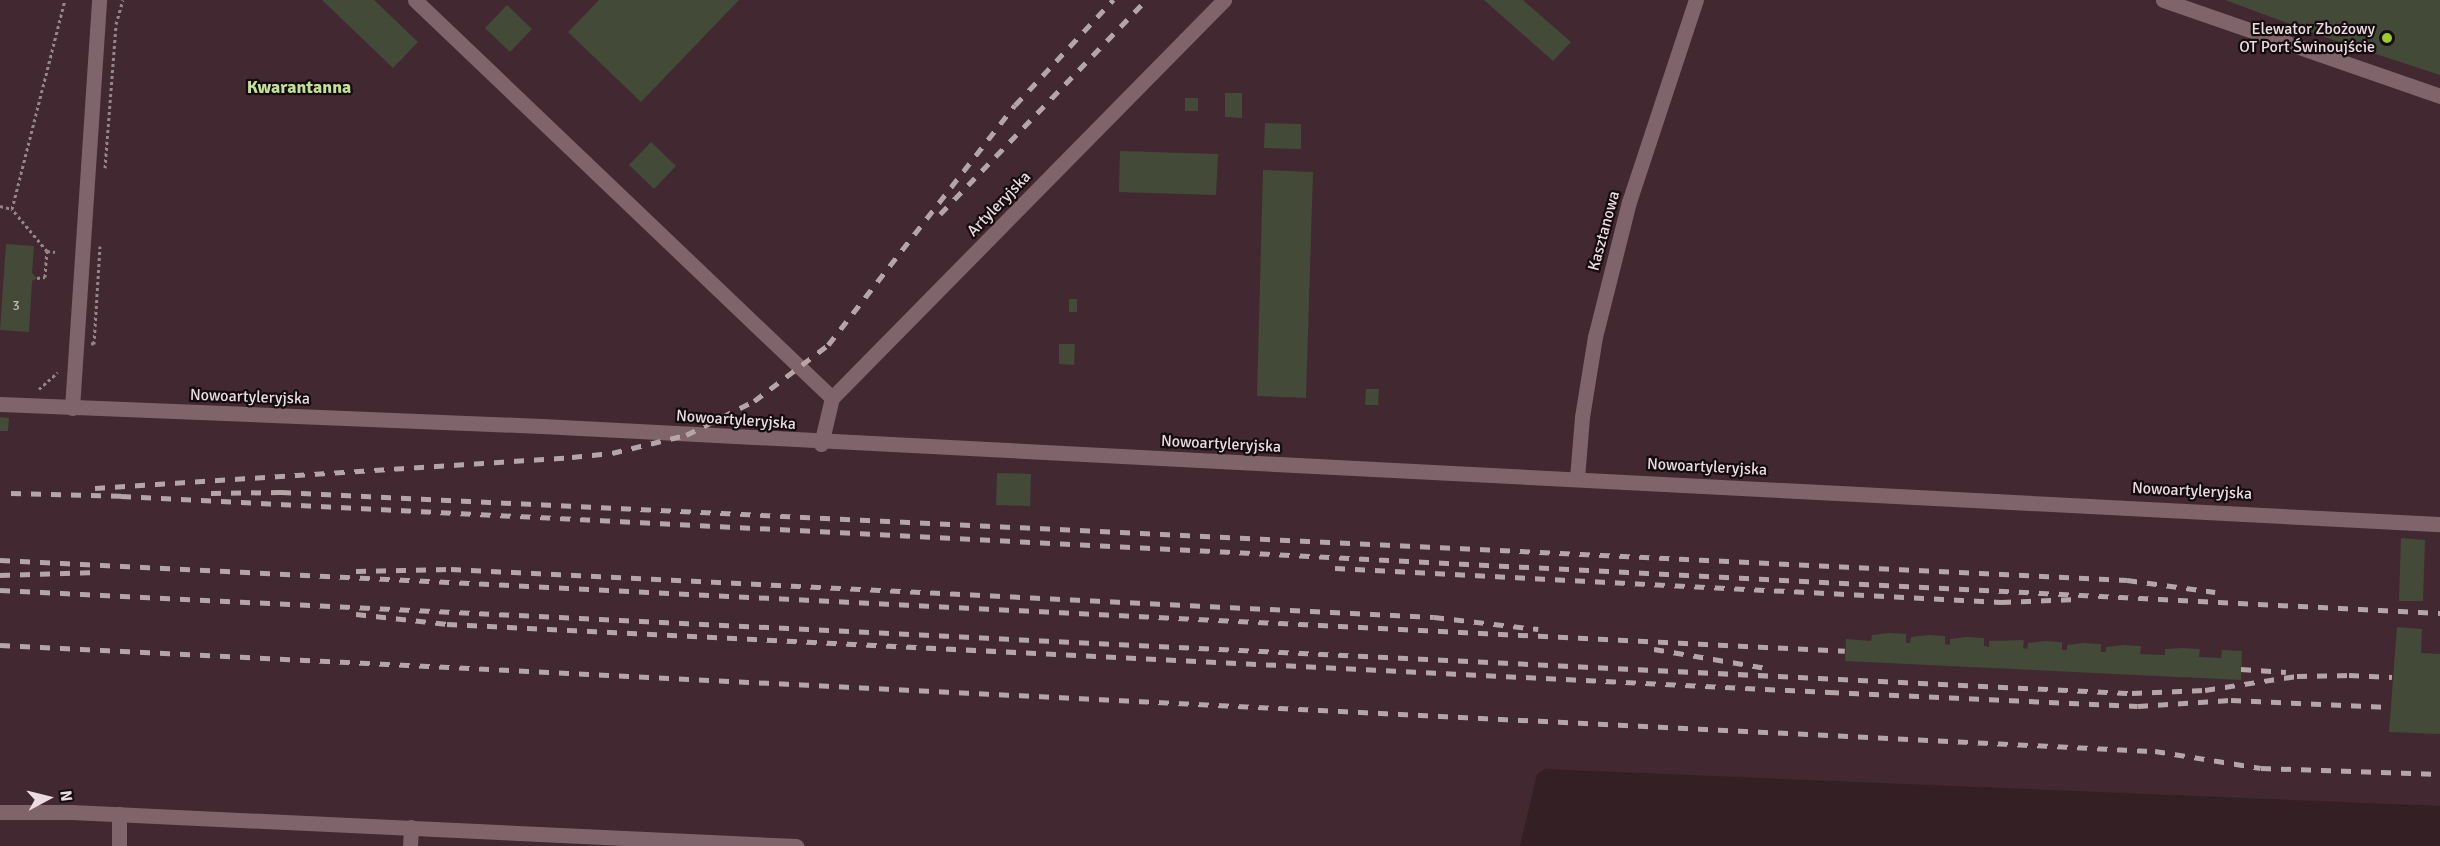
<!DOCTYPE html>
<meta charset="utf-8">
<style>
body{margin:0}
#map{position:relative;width:2440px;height:846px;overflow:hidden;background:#341f25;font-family:Signika,sans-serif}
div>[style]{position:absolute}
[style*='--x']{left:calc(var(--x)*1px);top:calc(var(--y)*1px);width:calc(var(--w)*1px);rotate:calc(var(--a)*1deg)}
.built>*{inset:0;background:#422831}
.building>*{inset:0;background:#434a37}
.path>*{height:3px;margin-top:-1.5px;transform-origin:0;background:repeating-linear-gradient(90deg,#96858a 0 3px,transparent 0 6px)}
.minor>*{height:15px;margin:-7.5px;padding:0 7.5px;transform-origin:7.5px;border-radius:7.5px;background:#80646c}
.rail>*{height:4.5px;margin-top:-2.25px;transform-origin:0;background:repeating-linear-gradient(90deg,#b5a5a9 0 10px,transparent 0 20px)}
.dots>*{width:16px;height:16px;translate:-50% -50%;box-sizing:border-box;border:3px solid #150c0f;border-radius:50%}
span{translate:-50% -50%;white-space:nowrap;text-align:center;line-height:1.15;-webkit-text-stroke:4.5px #150c0f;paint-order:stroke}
.number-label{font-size:14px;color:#c0b8b6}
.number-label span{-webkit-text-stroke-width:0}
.poi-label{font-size:16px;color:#eadce0}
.right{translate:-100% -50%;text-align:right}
.street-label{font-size:16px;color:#eadce0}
.neighbourhood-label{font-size:18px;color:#c4df96;font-weight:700}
.north{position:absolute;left:18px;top:768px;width:60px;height:60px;-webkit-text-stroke:4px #150c0f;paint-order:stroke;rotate:83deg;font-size:16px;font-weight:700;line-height:24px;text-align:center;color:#eadce0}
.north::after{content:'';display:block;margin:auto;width:21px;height:27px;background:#eadce0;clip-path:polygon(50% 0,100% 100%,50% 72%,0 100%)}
</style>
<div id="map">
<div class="built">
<div style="clip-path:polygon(0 0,2440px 0,2440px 806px,1545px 769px,1537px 774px,1520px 846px,0 846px)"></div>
</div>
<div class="building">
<div style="clip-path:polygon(322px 0,374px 0,418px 42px,393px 68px)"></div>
<div style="clip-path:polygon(599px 0,739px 0,641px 102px,568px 32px)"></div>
<div style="clip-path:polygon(1484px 0,1523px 0,1571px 42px,1553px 61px)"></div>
<div style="clip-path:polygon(2225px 0,2440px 0,2440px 75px,2336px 41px)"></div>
<div style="clip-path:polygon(507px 5px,532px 29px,510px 52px,485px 28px)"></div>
<div style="clip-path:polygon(1225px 93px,1242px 93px,1242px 118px,1225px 117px)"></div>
<div style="clip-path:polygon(1185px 98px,1198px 98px,1198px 111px,1185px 111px)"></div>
<div style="clip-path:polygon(1265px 123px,1301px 124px,1301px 149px,1264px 148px)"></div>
<div style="clip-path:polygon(651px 142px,676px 166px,654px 189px,629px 165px)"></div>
<div style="clip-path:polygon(1120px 151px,1218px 154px,1216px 195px,1119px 192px)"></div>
<div style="clip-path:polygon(1263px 170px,1313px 172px,1306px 398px,1257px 396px)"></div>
<div style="clip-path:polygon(6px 244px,34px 246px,32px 273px,37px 278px,32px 281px,29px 332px,0 330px)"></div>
<div style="clip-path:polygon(1069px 299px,1077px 299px,1077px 312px,1069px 312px)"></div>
<div style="clip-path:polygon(1059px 344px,1075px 344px,1074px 365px,1059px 364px)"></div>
<div style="clip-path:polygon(1366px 389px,1379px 389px,1378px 405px,1365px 405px)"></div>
<div style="clip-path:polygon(0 417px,9px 418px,8px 431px,0 431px)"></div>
<div style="clip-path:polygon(997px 473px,1031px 474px,1030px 506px,996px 505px)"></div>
<div style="clip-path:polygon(2401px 538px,2425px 540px,2423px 601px,2399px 601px)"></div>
<div style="clip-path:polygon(2397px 627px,2422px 629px,2421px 653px,2440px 654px,2440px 734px,2389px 732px)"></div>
<div style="clip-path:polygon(1889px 633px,1906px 634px,1906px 643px,1910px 643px,1911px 637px,1928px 635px,1945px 636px,1945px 644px,1950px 645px,1950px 639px,1967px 637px,1984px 638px,1984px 646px,1989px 647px,1989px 641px,2024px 640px,2023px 648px,2027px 649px,2028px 643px,2045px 641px,2062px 642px,2062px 650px,2067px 650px,2067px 645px,2084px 643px,2101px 644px,2101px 652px,2106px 652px,2106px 647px,2123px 645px,2141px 646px,2140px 654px,2165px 655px,2165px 649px,2182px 648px,2200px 649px,2199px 657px,2221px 658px,2222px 650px,2242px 651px,2241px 680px,1845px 661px,1846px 639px,1871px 641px,1872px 635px)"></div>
</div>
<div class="path">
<div style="--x:105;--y:168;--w:144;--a:-85.6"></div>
<div style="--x:116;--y:24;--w:25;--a:-74"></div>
<div style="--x:0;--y:206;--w:12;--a:14"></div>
<div style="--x:47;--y:251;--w:8;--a:7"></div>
<div style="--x:37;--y:278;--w:8;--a:-7"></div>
<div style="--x:45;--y:277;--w:26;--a:-86"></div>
<div style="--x:47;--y:251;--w:55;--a:-129.8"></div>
<div style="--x:12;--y:209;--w:216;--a:-75.8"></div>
<div style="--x:91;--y:343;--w:3;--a:18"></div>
<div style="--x:94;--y:344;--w:98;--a:-86.5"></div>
<div style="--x:39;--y:389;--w:25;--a:-42"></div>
</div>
<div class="minor">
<div style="--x:415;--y:0;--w:576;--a:43.66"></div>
<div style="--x:2163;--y:0;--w:293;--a:19.1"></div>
<div style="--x:0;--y:404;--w:542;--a:2.32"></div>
<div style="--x:542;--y:426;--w:1901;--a:2.96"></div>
<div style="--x:72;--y:408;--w:409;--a:-86.2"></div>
<div style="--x:821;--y:444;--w:47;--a:-76.6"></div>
<div style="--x:832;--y:398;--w:559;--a:-45.44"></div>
<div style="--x:1577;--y:478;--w:61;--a:-85.3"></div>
<div style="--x:1582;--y:417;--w:81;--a:-80.8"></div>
<div style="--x:1595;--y:337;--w:139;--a:-75.9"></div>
<div style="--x:1629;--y:202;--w:213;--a:-71.7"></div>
<div style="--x:0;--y:812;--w:71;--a:0"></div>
<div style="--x:71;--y:812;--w:726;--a:2.69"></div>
<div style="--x:119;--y:846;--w:32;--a:-90"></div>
<div style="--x:410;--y:846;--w:19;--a:-87"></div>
</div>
<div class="rail">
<div style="--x:940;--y:214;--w:297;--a:-46.1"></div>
<div style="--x:95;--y:488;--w:478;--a:-3.7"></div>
<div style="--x:572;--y:457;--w:40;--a:-5.7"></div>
<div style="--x:612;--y:453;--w:76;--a:-13.7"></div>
<div style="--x:686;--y:435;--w:76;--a:-26.6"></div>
<div style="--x:754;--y:401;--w:93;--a:-37.1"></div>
<div style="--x:828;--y:345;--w:304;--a:-52.1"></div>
<div style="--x:1015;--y:105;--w:144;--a:-47"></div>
<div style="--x:11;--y:493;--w:119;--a:1.4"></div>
<div style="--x:211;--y:493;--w:70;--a:-0.8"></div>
<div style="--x:281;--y:492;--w:1848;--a:2.73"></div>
<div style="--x:2127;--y:580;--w:89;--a:7.8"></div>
<div style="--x:121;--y:496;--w:2322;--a:2.89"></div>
<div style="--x:0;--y:560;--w:1847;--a:2.82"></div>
<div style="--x:1335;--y:568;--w:667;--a:2.92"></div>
<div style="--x:2001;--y:602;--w:77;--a:-2.2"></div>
<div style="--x:356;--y:571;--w:95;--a:-1.2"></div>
<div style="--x:451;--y:569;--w:984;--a:2.8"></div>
<div style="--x:1434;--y:617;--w:105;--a:6.6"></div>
<div style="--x:0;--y:575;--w:98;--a:-1.8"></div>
<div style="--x:0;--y:590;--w:2134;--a:2.77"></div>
<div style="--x:2132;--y:693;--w:73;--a:-2.4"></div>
<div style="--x:2205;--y:690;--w:93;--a:-8.7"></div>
<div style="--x:2297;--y:676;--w:58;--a:-1"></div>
<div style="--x:356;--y:614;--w:92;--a:6.3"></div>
<div style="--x:447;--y:624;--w:1384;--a:2.82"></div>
<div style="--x:1829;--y:692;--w:309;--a:2.6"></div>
<div style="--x:2138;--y:706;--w:93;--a:-3.7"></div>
<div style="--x:2231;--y:700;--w:159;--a:2.5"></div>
<div style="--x:0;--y:645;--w:2158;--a:2.82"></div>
<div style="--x:2155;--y:751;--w:107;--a:9.1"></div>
<div style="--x:2261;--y:768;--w:179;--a:1.9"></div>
<div style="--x:1654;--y:649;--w:114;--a:9.6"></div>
<div style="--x:2241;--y:669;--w:45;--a:3.8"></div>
<div style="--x:2349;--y:675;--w:43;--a:2.7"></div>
</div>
<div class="dots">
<div style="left:2387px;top:38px;background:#9eca2e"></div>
</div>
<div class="number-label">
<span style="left:16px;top:306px">3</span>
</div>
<div class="poi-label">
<span class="right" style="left:2375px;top:38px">Elewator Zbożowy<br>OT Port Świnoujście</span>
</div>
<div class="street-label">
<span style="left:999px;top:204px;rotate:-46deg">Artyleryjska</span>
<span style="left:1604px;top:231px;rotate:-75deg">Kasztanowa</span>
<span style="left:250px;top:397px;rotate:2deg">Nowoartyleryjska</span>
<span style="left:736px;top:420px;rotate:4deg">Nowoartyleryjska</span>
<span style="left:1221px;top:444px;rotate:3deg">Nowoartyleryjska</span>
<span style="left:1707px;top:467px;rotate:3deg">Nowoartyleryjska</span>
<span style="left:2192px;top:491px;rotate:3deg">Nowoartyleryjska</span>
</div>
<div class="neighbourhood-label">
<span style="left:299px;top:87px">Kwarantanna</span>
</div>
<div class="north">N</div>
</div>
